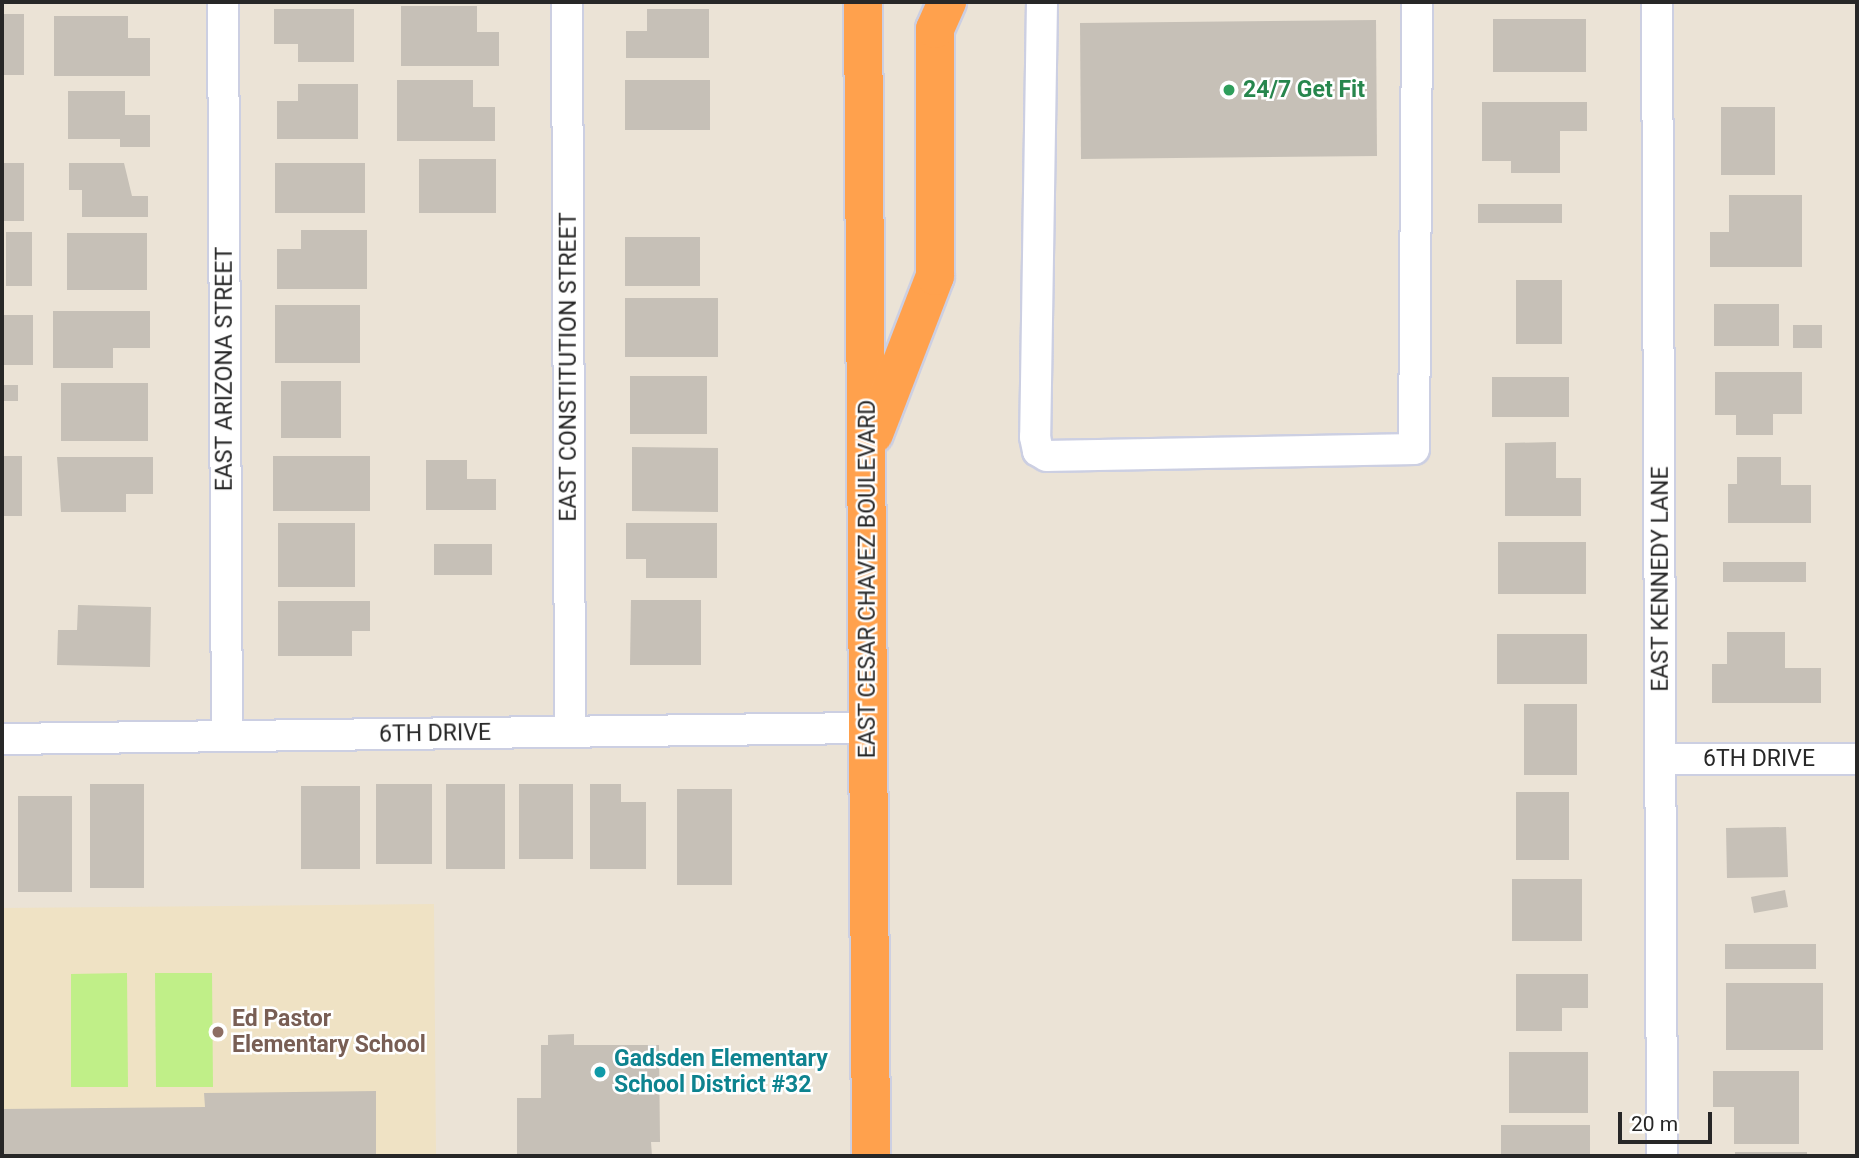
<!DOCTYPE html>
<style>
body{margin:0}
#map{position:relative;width:1859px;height:1158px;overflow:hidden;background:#ebe3d6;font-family:Roboto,sans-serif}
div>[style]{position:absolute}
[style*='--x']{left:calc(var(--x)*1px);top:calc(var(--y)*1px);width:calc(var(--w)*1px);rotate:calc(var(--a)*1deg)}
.education>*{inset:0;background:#efe2c4}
.pitch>*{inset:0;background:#c0ef88}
.building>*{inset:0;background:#c6c0b7}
.roads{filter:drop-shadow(2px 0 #cccfe2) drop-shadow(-2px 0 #cccfe2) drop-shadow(0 2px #cccfe2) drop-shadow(0 -2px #cccfe2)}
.minor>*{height:30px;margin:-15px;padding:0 15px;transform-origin:15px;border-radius:15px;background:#fff}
.highway>*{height:38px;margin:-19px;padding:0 19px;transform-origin:19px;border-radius:19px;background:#ffa14d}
.dots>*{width:19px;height:19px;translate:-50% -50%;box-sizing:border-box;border:4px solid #fff;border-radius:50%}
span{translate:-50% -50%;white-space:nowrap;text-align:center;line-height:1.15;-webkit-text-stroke:5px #fff;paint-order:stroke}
.leisure-label{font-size:23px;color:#27864d;font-weight:700}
.left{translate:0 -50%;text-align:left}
.street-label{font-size:23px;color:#272727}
.education-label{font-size:23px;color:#785e54;font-weight:700}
.culture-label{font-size:23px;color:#0d838f;font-weight:700}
.frame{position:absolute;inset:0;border:4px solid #272727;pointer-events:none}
.scale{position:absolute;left:1618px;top:1112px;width:94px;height:32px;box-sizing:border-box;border:4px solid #272727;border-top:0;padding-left:9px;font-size:21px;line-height:24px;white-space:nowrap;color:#272727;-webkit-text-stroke:5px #fff;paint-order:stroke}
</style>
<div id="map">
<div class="education">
<div style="clip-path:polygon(434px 904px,436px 1156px,2px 1156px,2px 908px)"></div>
</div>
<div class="pitch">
<div style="clip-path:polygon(127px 973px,128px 1087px,71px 1087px,71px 974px)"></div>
<div style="clip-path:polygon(155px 973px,212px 973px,213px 1087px,156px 1087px)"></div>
</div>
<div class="building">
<div style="clip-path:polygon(401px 6px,477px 6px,477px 32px,499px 32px,499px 66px,401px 66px)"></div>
<div style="clip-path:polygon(274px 9px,354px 9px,354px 62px,298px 62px,298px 44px,274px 44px)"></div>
<div style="clip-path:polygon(647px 9px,709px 9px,709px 58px,626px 58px,626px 31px,647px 31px)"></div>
<div style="clip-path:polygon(2px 14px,24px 14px,24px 75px,2px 75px)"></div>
<div style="clip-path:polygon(54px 16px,128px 16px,128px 38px,150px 38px,150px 76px,54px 76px)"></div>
<div style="clip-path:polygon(1493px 19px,1586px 19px,1586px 72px,1493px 72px)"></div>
<div style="clip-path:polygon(1376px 20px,1377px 156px,1081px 159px,1080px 23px)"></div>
<div style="clip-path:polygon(397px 80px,473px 80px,473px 107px,495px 107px,495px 141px,397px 141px)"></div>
<div style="clip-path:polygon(625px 80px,710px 80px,710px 130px,625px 130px)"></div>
<div style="clip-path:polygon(298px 84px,358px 84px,358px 139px,277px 139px,277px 101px,298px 101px)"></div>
<div style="clip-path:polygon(68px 91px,125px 91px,125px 115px,150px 115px,150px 147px,120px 147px,120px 139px,68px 139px)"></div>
<div style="clip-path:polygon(1482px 102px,1587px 102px,1587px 131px,1560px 131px,1560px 173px,1511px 173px,1511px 161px,1482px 161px)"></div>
<div style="clip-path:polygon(1721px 107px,1775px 107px,1775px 175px,1721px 175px)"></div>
<div style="clip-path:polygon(419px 159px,496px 159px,496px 213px,419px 213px)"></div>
<div style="clip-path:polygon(2px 163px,24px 163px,24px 221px,2px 221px)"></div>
<div style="clip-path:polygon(69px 163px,124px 163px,132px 196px,148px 196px,148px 217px,82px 217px,82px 190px,69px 190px)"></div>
<div style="clip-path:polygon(275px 163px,365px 163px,365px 213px,275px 213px)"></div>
<div style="clip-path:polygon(1729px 195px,1802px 195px,1802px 267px,1710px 267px,1710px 232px,1729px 232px)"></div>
<div style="clip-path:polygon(1478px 204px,1562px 204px,1562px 223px,1478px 223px)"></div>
<div style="clip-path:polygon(301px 230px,367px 230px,367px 289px,277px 289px,277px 249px,301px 249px)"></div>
<div style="clip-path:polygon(6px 232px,32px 232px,32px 286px,6px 286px)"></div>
<div style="clip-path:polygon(67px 233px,147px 233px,147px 290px,67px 290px)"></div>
<div style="clip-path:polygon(625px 237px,700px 237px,700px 286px,625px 286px)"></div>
<div style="clip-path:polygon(1516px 280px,1562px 280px,1562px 344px,1516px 344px)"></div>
<div style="clip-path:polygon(625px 298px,718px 298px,718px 357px,625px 357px)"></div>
<div style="clip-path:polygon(1714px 304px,1779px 304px,1779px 346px,1714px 346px)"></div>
<div style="clip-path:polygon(275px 305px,360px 305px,360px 363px,275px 363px)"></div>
<div style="clip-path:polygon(53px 311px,150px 311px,150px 348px,113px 348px,113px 368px,53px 368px)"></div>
<div style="clip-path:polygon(2px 315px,33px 315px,33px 365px,2px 365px)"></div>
<div style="clip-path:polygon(1793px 325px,1822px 325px,1822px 348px,1793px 348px)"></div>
<div style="clip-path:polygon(1715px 372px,1802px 372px,1802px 414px,1773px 414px,1773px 435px,1736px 435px,1736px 415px,1715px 415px)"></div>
<div style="clip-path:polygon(630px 376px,707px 376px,707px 434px,630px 434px)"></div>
<div style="clip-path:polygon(1492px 377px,1569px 377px,1569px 417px,1492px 417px)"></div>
<div style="clip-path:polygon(281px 381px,341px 381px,341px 438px,281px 438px)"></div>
<div style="clip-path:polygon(61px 383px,148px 383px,148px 441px,61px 441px)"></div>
<div style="clip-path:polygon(2px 385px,18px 385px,18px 401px,2px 401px)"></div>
<div style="clip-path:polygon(1556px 442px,1556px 478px,1581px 478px,1581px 516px,1505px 516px,1505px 443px)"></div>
<div style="clip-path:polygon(632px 447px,718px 448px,718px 512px,632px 511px)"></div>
<div style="clip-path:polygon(2px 456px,22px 456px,22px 516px,2px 516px)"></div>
<div style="clip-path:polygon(273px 456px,370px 456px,370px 511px,273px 511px)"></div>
<div style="clip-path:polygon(57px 457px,153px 457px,153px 494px,126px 494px,126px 512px,61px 512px)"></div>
<div style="clip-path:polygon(1737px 457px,1781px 457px,1781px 485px,1811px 485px,1811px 523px,1728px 523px,1728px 484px,1737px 484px)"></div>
<div style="clip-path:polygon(426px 460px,467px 460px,467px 479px,496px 479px,496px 510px,426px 510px)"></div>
<div style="clip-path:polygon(278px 523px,355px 523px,355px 587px,278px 587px)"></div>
<div style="clip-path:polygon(626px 523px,717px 523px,717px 578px,646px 578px,646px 559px,626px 559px)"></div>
<div style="clip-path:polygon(1498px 542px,1586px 542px,1586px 594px,1498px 594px)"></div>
<div style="clip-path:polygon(434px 544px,492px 544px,492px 575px,434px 575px)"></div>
<div style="clip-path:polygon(1723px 562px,1806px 562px,1806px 582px,1723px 582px)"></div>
<div style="clip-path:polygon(631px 600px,701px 600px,701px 665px,630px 665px)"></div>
<div style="clip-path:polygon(278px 601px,370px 601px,370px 631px,352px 631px,352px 656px,278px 656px)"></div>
<div style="clip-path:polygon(78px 605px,151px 607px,150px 667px,57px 665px,58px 630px,77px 630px)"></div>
<div style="clip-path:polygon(1727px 632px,1785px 632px,1785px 668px,1821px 668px,1821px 703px,1712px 703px,1712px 664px,1727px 664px)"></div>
<div style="clip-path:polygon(1497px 634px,1587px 634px,1587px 684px,1497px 684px)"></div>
<div style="clip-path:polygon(1524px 704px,1577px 704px,1577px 775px,1524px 775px)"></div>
<div style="clip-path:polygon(90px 784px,144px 784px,144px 888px,90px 888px)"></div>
<div style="clip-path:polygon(376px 784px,432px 784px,432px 864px,376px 864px)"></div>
<div style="clip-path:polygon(446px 784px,505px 784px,505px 869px,446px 869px)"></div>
<div style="clip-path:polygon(519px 784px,573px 784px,573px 859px,519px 859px)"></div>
<div style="clip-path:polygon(590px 784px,621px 784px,621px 802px,646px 802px,646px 869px,590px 869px)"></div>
<div style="clip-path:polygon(301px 786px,360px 786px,360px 869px,301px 869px)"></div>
<div style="clip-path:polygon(677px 789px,732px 789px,732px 885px,677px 885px)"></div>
<div style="clip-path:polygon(1516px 792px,1569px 792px,1569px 860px,1516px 860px)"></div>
<div style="clip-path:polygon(18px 796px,72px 796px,72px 892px,18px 892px)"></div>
<div style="clip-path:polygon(1786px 827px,1788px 877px,1727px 878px,1726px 828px)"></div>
<div style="clip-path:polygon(1512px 879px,1582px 879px,1582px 941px,1512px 941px)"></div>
<div style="clip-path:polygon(1785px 890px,1788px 907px,1754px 913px,1751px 897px)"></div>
<div style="clip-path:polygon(1725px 944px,1816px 944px,1816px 969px,1725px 969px)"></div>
<div style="clip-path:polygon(1516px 974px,1588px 974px,1588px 1008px,1562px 1008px,1562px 1031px,1516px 1031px)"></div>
<div style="clip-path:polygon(1726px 983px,1823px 983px,1823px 1050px,1726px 1050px)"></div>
<div style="clip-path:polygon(574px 1034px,574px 1045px,659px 1045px,660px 1142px,651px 1142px,652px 1156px,517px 1156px,517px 1098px,541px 1098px,541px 1045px,548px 1045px,548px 1035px)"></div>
<div style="clip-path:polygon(1509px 1052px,1588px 1052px,1588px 1113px,1509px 1113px)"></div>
<div style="clip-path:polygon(1713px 1071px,1799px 1071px,1799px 1144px,1734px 1144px,1734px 1107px,1713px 1107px)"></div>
<div style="clip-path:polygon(376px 1091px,376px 1156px,2px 1156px,2px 1109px,205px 1107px,204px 1093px)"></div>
<div style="clip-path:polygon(1501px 1125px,1590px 1125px,1590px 1156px,1501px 1156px)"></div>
<div style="clip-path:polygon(1735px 1152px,1807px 1152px,1807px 1156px,1735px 1156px)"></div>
</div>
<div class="roads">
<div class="minor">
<div style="--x:223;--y:2;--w:734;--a:89.69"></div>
<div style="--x:567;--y:2;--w:730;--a:89.76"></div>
<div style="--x:1042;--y:2;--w:435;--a:90.9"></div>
<div style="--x:1035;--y:437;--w:14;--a:78"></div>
<div style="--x:1038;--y:451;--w:10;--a:29"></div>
<div style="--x:1047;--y:456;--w:367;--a:-1.1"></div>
<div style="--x:1414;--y:449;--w:447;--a:-89.6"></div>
<div style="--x:1657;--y:2;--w:1154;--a:89.75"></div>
<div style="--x:2;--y:739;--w:867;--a:-0.73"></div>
<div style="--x:1662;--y:759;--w:195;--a:0"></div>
</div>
<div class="highway">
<div style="--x:863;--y:2;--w:1154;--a:89.6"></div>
<div style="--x:874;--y:434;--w:169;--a:-68.9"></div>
<div style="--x:935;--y:276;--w:247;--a:-90"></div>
<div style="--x:935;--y:29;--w:30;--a:-66"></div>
</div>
</div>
<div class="dots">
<div style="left:1229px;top:90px;background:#2e9e5b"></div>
<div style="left:218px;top:1032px;background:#8d6e63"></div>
<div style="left:600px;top:1072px;background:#0f9aa8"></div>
</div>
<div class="leisure-label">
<span class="left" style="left:1243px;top:90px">24/7 Get Fit</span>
</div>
<div class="street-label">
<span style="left:569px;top:367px;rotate:-90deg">EAST CONSTITUTION STREET</span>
<span style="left:225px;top:369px;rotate:-90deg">EAST ARIZONA STREET</span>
<span style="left:868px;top:579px;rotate:-90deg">EAST CESAR CHAVEZ BOULEVARD</span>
<span style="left:1661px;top:579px;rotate:-90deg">EAST KENNEDY LANE</span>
<span style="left:435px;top:734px;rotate:-1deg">6TH DRIVE</span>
<span style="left:1759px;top:759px">6TH DRIVE</span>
</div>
<div class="education-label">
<span class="left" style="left:232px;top:1032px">Ed Pastor<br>Elementary School</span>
</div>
<div class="culture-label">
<span class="left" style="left:614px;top:1072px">Gadsden Elementary<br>School District #32</span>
</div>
<div class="frame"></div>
<div class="scale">20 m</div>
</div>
